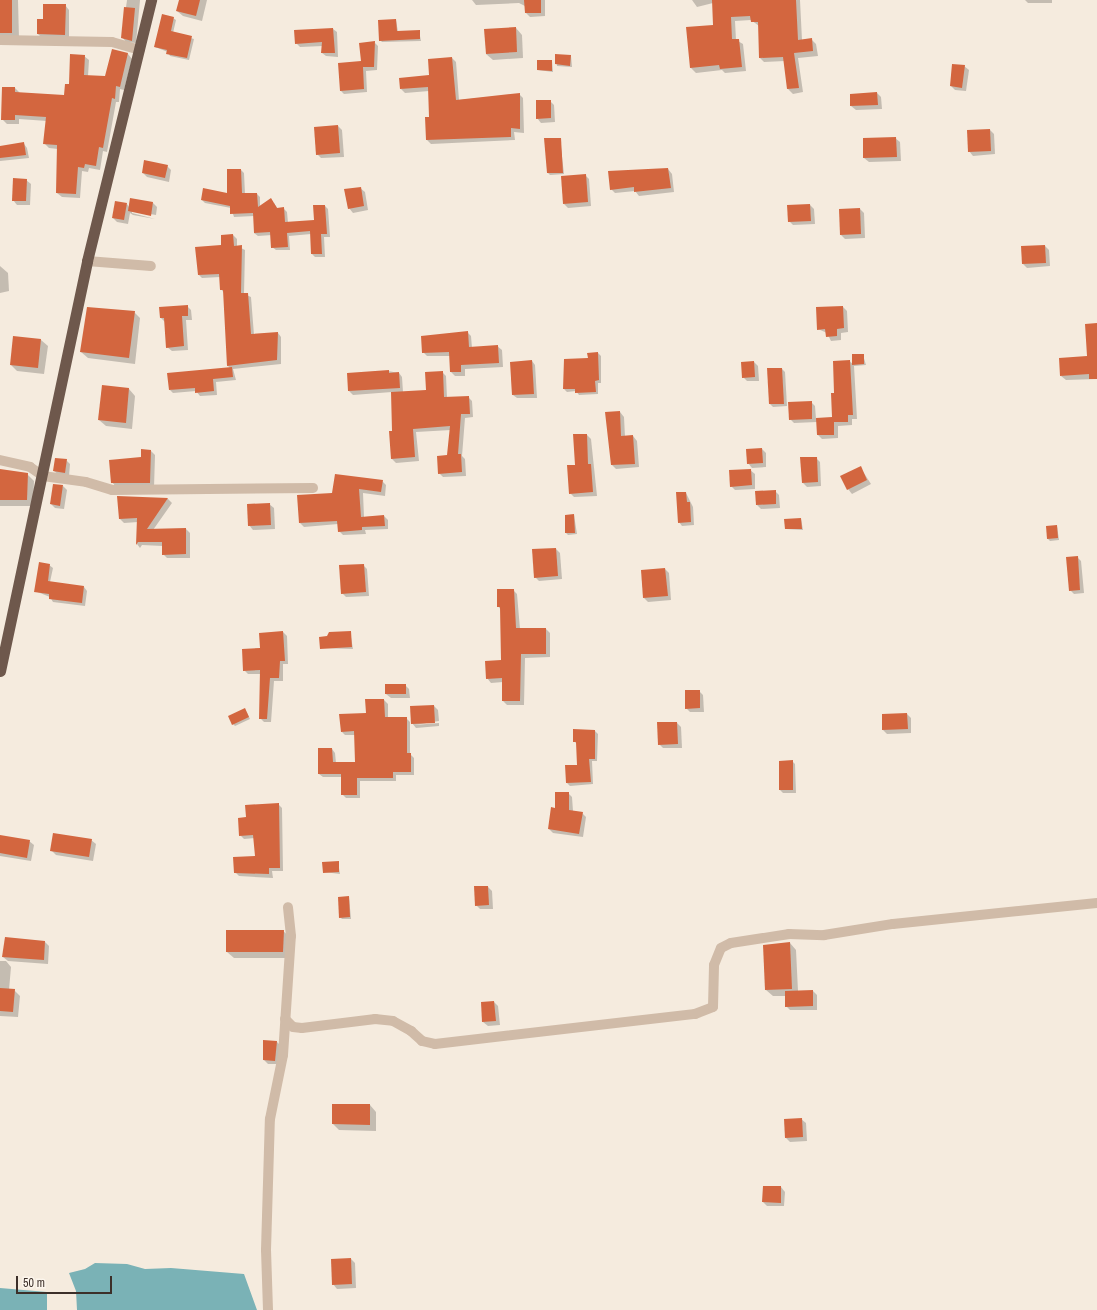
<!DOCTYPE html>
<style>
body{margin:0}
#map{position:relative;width:1097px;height:1310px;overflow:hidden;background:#f5ebde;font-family:"Archivo Narrow",sans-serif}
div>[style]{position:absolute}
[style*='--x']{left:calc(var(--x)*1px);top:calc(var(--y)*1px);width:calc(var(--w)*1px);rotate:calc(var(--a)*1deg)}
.water>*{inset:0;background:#7ab2b6}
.shadow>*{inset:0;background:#0003}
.building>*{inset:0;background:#d3663f}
.minor>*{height:10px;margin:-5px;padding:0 5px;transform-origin:5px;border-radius:5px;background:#d0bba8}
.trunk>*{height:11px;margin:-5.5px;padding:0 5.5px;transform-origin:5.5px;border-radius:5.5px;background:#6e584c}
span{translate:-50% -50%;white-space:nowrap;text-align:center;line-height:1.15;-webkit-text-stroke:3px #fcf5ec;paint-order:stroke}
.scale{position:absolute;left:16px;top:1276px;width:96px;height:18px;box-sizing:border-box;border:2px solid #3c2f29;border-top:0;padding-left:5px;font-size:12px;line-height:14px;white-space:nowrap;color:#3c2f29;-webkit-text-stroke:3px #fcf5ec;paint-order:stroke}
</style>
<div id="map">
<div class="water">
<div style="clip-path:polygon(95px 1263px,127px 1264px,145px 1269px,171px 1268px,244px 1274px,257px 1310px,77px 1310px,76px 1291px,69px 1273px,85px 1269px)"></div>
<div style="clip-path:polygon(0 1288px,47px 1292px,47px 1310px,0 1310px)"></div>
</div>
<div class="shadow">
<div style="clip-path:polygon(0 0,18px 0,19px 39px,0 39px)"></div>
<div style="clip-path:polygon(127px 0,140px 0,136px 43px,126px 42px,122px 37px)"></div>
<div style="clip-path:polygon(180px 0,207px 0,202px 21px,183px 16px,177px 11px)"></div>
<div style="clip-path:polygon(472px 0,545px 0,545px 16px,530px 17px,526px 13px,525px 6px,519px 3px,476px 5px)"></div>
<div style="clip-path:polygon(671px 0,800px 0,802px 40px,811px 39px,816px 44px,818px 56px,798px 58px,803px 92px,793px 94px,788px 89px,785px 61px,764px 62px,760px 58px,759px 26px,751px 20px,735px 21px,736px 40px,743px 44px,746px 71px,725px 73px,722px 70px,696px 73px,691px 68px,687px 28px,715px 26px,713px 3px,697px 7px,692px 0)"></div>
<div style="clip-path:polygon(1025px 0,1052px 0,1052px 3px,1028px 3px)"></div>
<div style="clip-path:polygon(65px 5px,69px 10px,69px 38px,42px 38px,38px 34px,44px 20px)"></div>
<div style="clip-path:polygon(173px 18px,176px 20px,173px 33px,194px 39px,189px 60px,170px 56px,168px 52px,155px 47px)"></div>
<div style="clip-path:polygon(396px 20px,398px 32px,419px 31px,421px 41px,382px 42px,380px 40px)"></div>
<div style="clip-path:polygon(516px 28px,522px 35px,523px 58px,493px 60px,486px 54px)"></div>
<div style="clip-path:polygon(333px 29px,337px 32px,338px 57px,326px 56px,322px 53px,323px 46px,300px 47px,296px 43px)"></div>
<div style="clip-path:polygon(375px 43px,378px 46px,377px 70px,366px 71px,367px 92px,344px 94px,341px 91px)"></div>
<div style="clip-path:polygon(113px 51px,128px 54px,132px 59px,124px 90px,120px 89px,119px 102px,116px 102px,107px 152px,103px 151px,100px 170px,89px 168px,88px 172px,82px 171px,80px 198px,62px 197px,57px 193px,58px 149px,49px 148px,44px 143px,47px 121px,19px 119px,19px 124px,7px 124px,2px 119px,15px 88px,20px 93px,65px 96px,84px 56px,89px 60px,88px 76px,106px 77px)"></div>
<div style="clip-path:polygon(556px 55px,571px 56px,572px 67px,557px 66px)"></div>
<div style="clip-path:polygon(452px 58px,456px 62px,459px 100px,519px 94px,523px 98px,524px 133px,514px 132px,515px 140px,431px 144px,427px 140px,430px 118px,429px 91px,405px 93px,401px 89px,430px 76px)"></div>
<div style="clip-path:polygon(552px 61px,553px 72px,538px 70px)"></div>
<div style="clip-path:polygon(964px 66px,969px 70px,966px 91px,955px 90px,951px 86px)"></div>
<div style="clip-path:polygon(877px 93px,881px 97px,882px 109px,856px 110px,851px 106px)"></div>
<div style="clip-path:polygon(550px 101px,554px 105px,555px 122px,541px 123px,537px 118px)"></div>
<div style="clip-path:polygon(338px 126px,342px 130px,344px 157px,321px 158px,317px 154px)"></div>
<div style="clip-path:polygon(990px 130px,994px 134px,995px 154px,973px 156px,969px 151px)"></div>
<div style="clip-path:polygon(895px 138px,900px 142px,901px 161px,869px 162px,864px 158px,864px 139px)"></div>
<div style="clip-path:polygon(560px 139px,564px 174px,550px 175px,548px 173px)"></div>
<div style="clip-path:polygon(24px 144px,27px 148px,29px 158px,0 161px,0 147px)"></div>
<div style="clip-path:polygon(167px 166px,171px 170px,169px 182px,147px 177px,143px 173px)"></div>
<div style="clip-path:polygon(668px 169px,672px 174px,674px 192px,639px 196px,635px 191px,615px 193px,611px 189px)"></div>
<div style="clip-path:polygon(241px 170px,244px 173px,245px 194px,257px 194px,260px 197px,260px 207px,274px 203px,278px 209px,283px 208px,287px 212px,288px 223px,315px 221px,325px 206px,328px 209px,330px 237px,324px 237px,325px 257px,315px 257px,312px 254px,311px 234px,289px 236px,290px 250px,276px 250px,272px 247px,272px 235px,258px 236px,254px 233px,254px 216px,234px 217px,231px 208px,205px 203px,202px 200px,204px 189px,228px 194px)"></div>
<div style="clip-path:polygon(585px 175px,589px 179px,591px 206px,568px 208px,564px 204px)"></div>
<div style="clip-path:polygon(26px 180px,31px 184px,30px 205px,17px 205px,13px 200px)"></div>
<div style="clip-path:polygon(360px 188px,365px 192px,368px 210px,353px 213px,349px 208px)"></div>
<div style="clip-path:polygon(131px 199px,153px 203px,157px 207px,156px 215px,132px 211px,132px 213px,155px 219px,133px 215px,130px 213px,128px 224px,117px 222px,113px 218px,127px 204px,129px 207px)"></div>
<div style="clip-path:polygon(810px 205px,814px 209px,815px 224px,793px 225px,789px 221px,788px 206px)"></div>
<div style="clip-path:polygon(860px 209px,864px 213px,865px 238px,845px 239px,841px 235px)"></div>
<div style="clip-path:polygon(233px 235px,237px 239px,237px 246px,245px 250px,244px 294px,251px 297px,254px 335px,278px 333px,281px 337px,281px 364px,233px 369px,236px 380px,216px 382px,217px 395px,200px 396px,196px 391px,173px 393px,170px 390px,231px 369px,228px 366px,224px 293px,221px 289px,220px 277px,202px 278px,199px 275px)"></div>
<div style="clip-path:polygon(1045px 246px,1049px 250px,1050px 266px,1027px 268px,1023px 264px)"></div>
<div style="clip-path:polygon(0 266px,8px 273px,9px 291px,0 293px)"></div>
<div style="clip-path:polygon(187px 306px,191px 310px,192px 320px,186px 320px,188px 350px,172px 351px,167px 347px,165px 322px,160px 317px)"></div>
<div style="clip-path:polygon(843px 307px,847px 311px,848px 332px,841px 333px,841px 340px,831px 341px,827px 333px,818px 329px)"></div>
<div style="clip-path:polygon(134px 312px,140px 318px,135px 364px,88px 358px,81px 352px)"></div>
<div style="clip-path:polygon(1097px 324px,1097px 379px,1066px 380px,1061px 376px,1089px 357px)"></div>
<div style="clip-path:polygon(467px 332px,471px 336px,472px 348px,497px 346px,502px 350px,503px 367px,465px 369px,465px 376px,455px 376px,451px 372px,450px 356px,427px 356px,423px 352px)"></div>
<div style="clip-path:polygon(14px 337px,41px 340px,48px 346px,44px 374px,17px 371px,11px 365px)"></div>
<div style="clip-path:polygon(598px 353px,601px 356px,601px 383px,598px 383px,598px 394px,579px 395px,576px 391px,567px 392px,564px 389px,589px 359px)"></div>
<div style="clip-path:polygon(863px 355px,866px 365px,854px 366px,857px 419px,852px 419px,852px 425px,838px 426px,838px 438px,822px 439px,818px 435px,817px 422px,794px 423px,790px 419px,811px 402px,815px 406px,816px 419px,833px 418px,835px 394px,849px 361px,853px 364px)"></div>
<div style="clip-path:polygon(532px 361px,535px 365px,537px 398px,517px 398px,513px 395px)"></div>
<div style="clip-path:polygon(754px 362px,758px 366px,759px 381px,747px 381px,743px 377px)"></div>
<div style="clip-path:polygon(782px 369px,785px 372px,787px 406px,773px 407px,770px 404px)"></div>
<div style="clip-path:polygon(388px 371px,399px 373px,402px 377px,403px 392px,427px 391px,442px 372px,446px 376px,447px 398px,468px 397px,472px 401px,473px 417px,465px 418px,462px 456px,465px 459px,466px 476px,443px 477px,439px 473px,448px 456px,451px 430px,416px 432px,419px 461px,396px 463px,392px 459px,392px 392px,353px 395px,349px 391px)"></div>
<div style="clip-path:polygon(103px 387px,129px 389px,135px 396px,132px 429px,106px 426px,99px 420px)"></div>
<div style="clip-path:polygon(620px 412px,624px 417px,625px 437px,633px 436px,637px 441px,639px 467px,616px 469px,612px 465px,606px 413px)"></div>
<div style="clip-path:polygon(587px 435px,591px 439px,597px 496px,574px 497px,570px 493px)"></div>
<div style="clip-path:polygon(762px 449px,766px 453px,766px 467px,752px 468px,748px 463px)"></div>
<div style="clip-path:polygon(151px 451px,155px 455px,154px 487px,116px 487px,112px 482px)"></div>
<div style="clip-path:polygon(816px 458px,820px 462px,821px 486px,807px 487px,803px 483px)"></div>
<div style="clip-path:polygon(66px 460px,70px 464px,69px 476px,59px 475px,54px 471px)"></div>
<div style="clip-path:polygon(860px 467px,871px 484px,852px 494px,848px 489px)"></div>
<div style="clip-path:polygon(750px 470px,755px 474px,755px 489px,735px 490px,731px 486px)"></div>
<div style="clip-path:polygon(0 471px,27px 474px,34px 481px,33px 506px,0 506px)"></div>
<div style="clip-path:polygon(382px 481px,386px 485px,385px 496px,363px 493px,364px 517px,384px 516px,388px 520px,388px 529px,365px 530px,366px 534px,343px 535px,339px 531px,338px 524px,304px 527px,300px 523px,333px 493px)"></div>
<div style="clip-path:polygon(63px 486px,67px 490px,64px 509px,55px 508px,51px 504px)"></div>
<div style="clip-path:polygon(775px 491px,779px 495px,780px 508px,761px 509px,757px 505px)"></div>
<div style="clip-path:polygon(686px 493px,693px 507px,694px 525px,682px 526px,679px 522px)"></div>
<div style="clip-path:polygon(118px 497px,168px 499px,172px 503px,153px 530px,186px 529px,190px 533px,190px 558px,167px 558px,163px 554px,163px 546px,142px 545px,140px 548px,137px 544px,138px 522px,124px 523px,120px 519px)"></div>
<div style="clip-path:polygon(269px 504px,274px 508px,275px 529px,253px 530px,249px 525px)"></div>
<div style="clip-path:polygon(574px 515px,577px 534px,568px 535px,566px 533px)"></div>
<div style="clip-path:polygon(801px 519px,803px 530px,786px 529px)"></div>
<div style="clip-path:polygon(1057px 526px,1059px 540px,1050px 541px,1048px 539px)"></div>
<div style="clip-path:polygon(556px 549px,560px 553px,562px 579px,539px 581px,535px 577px)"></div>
<div style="clip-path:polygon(1077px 557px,1081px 561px,1084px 593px,1074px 594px,1070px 590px)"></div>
<div style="clip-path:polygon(49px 565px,53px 568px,50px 582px,84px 587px,87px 591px,85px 606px,53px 602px,50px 597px,35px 591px)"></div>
<div style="clip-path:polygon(363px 565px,367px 569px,369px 596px,346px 597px,342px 593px)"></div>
<div style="clip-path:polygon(665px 569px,669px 573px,671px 600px,648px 602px,644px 598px)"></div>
<div style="clip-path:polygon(513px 590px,517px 594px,520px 629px,546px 629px,550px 633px,550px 657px,525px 658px,524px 705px,507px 705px,503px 701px,503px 682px,491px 683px,487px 678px,502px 661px,501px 610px,498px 606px)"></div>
<div style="clip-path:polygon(283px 632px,287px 636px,288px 664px,283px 664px,283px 681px,274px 681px,271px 722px,264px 722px,260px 718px,261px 674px,248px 674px,244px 670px,261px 649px)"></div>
<div style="clip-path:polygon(350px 632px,353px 649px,321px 648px)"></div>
<div style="clip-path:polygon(386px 685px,405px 685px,409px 689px,410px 698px,391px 698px,386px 694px)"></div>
<div style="clip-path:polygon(699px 691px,703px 695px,704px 712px,690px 712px,686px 708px)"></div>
<div style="clip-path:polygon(384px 700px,388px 704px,388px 718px,406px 718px,410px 722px,410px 754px,414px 758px,414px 775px,396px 775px,396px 781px,360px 781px,360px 798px,346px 798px,342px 794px,342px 777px,323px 777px,319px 774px,332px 749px,335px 753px,336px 763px,356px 763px,355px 735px,345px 735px,342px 732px)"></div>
<div style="clip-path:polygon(434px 706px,438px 710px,439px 721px,414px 725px,439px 723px,439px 726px,416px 728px,412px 723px,411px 707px)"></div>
<div style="clip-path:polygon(245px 709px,250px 719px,235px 726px,233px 724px)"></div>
<div style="clip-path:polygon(907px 714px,911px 718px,911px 733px,887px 734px,883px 730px)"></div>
<div style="clip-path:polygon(677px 723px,681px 727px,682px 748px,663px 748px,659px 744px)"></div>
<div style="clip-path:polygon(595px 731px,598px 734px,597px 761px,592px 761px,593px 784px,570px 786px,567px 783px,578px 766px,577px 744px,574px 741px)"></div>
<div style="clip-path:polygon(792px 761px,795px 764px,796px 793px,783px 793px,780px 790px)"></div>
<div style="clip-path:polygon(568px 793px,572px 797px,573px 811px,582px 813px,586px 817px,583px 837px,553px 833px,549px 829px,556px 809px)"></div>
<div style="clip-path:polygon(278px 804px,282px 808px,283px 871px,272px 871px,273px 878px,239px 876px,235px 872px,256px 857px,255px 838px,244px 839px,240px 835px,247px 818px)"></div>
<div style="clip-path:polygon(0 836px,29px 841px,34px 845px,31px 861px,0 856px)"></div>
<div style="clip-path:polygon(91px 840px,96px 844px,93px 861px,56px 855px,51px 850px)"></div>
<div style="clip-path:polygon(338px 862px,340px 874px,324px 872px)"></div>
<div style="clip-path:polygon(475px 887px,488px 887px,492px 891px,493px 909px,480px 909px,476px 905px)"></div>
<div style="clip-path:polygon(349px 897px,351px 919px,342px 919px,340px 917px)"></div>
<div style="clip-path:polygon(283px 931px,290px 937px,289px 958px,234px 958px,227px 952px)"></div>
<div style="clip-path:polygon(6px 938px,45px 942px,49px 946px,48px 964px,8px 961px,3px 957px)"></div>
<div style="clip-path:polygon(790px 943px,796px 950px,798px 991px,813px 991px,817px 995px,817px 1010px,790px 1010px,786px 1006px,786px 996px,773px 996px,766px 990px,764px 946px)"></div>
<div style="clip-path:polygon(0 961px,6px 961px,11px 967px,9px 990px,14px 990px,20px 996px,18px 1017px,0 1016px)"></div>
<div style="clip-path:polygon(494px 1002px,498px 1006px,500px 1025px,488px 1026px,483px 1022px)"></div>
<div style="clip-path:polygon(264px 1041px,277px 1042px,281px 1046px,279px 1064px,268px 1064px,264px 1060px)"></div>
<div style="clip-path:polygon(370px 1105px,376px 1112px,376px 1131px,339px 1130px,333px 1124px)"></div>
<div style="clip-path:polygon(801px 1119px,806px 1123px,807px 1141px,790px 1142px,786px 1138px)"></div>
<div style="clip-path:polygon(781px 1187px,785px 1192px,784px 1206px,767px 1206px,763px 1202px)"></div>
<div style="clip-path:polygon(351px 1259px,355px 1263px,356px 1288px,337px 1289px,333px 1284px)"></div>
</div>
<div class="building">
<div style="clip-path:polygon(0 0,12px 0,12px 33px,0 33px)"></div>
<div style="clip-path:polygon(179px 0,200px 0,196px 16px,176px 11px)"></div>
<div style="clip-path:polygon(524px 0,541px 0,541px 13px,525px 13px)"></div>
<div style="clip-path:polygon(712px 0,796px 0,798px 40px,812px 38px,813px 51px,794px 53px,799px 88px,787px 89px,783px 57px,759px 58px,758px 22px,751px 22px,750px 16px,731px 17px,732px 39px,739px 39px,742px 67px,720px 69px,719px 65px,690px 68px,686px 27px,713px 25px)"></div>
<div style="clip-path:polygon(43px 4px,66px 4px,65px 35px,37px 34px,37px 19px,43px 19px)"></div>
<div style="clip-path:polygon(124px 7px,135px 8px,132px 41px,121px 38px)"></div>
<div style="clip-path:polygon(162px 14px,174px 17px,171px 31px,192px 36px,187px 58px,166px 54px,167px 50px,154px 47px)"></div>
<div style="clip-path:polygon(396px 19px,397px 31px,420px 30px,420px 39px,379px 41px,378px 20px)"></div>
<div style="clip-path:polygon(516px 27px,517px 52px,486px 54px,484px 29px)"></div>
<div style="clip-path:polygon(333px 28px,335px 53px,321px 53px,322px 42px,295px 44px,294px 30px)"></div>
<div style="clip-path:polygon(375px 41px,374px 67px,363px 67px,364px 89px,340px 91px,338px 63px,361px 61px,359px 43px)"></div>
<div style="clip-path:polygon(112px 49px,128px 53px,120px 87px,116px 86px,115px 99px,112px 98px,103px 148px,99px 147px,96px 166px,85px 164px,84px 168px,78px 167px,76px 194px,56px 193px,57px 145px,43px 144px,46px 117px,15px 115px,15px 120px,1px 120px,2px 87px,15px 87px,15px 92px,64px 95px,65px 84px,69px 84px,70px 54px,85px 55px,84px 75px,105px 76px)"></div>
<div style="clip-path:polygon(555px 54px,571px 55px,570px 66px,555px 64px)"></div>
<div style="clip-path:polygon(452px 57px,456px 100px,520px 93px,520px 129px,511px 128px,511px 137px,426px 140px,425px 117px,429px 117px,428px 87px,400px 89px,399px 78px,429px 75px,428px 59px)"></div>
<div style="clip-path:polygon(537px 60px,552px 60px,552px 71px,537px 70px)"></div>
<div style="clip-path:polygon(952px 64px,965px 65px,962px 88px,950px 86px)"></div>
<div style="clip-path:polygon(877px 92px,878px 105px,850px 106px,850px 94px)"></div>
<div style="clip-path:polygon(536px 100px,551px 100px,551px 118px,536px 119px)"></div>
<div style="clip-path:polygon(338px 125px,340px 153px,316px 155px,314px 127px)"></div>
<div style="clip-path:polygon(990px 129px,991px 151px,968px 152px,967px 130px)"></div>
<div style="clip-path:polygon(896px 137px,897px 157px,863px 158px,863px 138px)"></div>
<div style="clip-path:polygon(544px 138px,561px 138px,563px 173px,547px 173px)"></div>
<div style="clip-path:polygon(24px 142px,26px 155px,0 158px,0 146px)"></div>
<div style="clip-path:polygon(144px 160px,168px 165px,165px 178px,142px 173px)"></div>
<div style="clip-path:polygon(668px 168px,671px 188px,634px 192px,634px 187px,610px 190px,608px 171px)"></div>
<div style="clip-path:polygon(227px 169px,241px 169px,242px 193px,257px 193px,258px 207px,271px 198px,277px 208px,284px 207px,285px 222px,314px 220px,313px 205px,325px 205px,327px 234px,321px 234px,322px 254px,311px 254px,310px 231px,287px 233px,288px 247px,271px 248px,270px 232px,254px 233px,253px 213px,230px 214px,230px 206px,201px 200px,203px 188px,227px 193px)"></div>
<div style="clip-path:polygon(586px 174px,588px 202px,563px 204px,561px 176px)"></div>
<div style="clip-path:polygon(13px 178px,27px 179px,26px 201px,12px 201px)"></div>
<div style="clip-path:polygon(361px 187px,364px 206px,348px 209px,344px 189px)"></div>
<div style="clip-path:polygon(130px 198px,153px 202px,151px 216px,128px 211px)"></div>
<div style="clip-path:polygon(115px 201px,127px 203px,124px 220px,112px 218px)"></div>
<div style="clip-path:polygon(810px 204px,811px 221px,788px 222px,787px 205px)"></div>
<div style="clip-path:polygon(860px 208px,861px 234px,840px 235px,839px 209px)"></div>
<div style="clip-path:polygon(233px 234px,234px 246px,242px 245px,241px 293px,248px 293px,251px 334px,278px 332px,277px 360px,227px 366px,223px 290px,220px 290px,219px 274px,198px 275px,195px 247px,221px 245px,221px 235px)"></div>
<div style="clip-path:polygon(1045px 245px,1046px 263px,1022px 264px,1021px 246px)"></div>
<div style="clip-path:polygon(188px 305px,188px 316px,182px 316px,184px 346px,166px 348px,164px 318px,160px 318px,159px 307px)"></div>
<div style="clip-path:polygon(843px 306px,844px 328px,837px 329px,837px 336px,826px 337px,825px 329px,817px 330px,816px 307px)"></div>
<div style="clip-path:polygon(87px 307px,135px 311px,129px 358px,80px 352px)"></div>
<div style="clip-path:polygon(1097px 323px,1097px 379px,1089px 379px,1089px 374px,1060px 376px,1059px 358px,1087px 356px,1085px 324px)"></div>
<div style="clip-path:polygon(468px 331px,469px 347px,498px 345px,499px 363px,461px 365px,461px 372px,450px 372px,449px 352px,422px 353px,421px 336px)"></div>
<div style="clip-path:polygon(13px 336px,41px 339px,38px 368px,10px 365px)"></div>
<div style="clip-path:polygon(598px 352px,599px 380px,595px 381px,596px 392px,575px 393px,575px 389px,563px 389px,564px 359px,588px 358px,587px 353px)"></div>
<div style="clip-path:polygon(852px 354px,864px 354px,864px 364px,852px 365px)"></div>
<div style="clip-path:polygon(532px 360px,534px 394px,512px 395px,510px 362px)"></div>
<div style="clip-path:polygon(850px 360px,853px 415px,848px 415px,848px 422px,834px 422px,834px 435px,817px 435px,816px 418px,832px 417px,831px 393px,834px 393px,833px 361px)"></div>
<div style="clip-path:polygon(754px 361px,755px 377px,742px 378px,741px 362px)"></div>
<div style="clip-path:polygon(232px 367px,233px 377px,213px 379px,214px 391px,195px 393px,195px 388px,169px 390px,167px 373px)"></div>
<div style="clip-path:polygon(767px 368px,782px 368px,784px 404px,769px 404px)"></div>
<div style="clip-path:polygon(389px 370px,389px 373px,399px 372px,400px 388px,348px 391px,347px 373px)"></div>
<div style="clip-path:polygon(443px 371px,444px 397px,469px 396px,470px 414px,461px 414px,458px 454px,461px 454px,462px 472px,438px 474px,437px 456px,447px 455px,450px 426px,413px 429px,415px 457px,391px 459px,389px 431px,392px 431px,391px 392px,426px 390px,425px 372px)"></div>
<div style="clip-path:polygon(102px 385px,129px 388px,126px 423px,98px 420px)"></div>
<div style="clip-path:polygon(812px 401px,812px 419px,789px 420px,788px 402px)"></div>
<div style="clip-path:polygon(620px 411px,621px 436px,633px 435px,635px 464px,611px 465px,605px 412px)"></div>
<div style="clip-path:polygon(573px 434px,587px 434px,588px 464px,591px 464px,593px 492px,569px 494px,567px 465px,575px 465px)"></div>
<div style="clip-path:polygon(762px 448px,763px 463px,747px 464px,746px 449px)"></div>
<div style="clip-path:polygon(141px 449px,151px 450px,150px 483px,111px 483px,109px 460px,141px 457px)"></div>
<div style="clip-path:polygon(800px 457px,817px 457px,818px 482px,802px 483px)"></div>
<div style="clip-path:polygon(55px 458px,67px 459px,65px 473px,53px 471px)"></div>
<div style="clip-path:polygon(861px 466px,867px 480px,847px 490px,840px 476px)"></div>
<div style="clip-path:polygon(0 469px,28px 473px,27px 500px,0 500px)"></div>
<div style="clip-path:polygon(751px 469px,752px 485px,730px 487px,729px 470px)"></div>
<div style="clip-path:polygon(335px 474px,383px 480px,381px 492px,359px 489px,361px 517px,384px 515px,385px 526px,362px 527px,362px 530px,338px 532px,337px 521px,299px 523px,297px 495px,332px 493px)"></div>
<div style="clip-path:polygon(53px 484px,63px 485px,60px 506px,50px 504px)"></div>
<div style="clip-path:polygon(776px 490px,776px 504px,756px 505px,755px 491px)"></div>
<div style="clip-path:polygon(676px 492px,686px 492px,687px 502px,690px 502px,691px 522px,678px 523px)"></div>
<div style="clip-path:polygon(117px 496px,168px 498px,147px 529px,186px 528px,186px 554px,162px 555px,162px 542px,138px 542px,136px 545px,137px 518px,119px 519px)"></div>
<div style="clip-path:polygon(270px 503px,271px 525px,248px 526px,247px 504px)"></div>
<div style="clip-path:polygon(574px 514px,575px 533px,565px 533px,565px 515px)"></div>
<div style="clip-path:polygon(801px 518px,802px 529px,785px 529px,784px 519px)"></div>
<div style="clip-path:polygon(1057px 525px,1058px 538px,1047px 539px,1046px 526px)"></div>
<div style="clip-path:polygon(556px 548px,558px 576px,534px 578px,532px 549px)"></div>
<div style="clip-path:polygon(1078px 556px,1080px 590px,1069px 591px,1066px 557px)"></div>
<div style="clip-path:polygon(39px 562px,50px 564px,48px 581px,84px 586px,82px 603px,49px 599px,49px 594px,34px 592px)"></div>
<div style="clip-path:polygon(364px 564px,366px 592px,341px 594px,339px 565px)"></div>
<div style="clip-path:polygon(665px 568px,668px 596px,643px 598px,641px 570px)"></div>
<div style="clip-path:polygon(497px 589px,514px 589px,516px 628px,546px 628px,546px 654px,521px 654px,520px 701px,502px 701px,502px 678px,486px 679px,485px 661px,501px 660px,500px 607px,497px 607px)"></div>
<div style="clip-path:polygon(283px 631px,285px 661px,280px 661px,279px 678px,270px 678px,267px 719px,259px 719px,260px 670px,243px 671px,242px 649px,260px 648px,259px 633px)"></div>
<div style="clip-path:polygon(351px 631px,352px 647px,320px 649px,319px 637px,327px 636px,329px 632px)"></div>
<div style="clip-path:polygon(385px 684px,406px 684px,406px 694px,385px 694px)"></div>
<div style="clip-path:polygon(685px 690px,700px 690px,700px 708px,685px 709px)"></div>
<div style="clip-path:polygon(365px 699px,384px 699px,385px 717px,407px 717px,407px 753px,411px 753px,411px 772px,393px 772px,393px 778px,357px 778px,357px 795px,341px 795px,341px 774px,318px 774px,318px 748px,332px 748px,333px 762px,355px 762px,354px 731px,341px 732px,339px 714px,366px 713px)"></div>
<div style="clip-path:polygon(434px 705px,435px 723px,411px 724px,410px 706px)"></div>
<div style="clip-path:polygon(245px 708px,249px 717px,232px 725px,228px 716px)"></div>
<div style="clip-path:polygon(907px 713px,908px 729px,882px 730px,882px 714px)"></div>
<div style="clip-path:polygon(657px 722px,677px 722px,678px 744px,658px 745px)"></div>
<div style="clip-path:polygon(573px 729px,595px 730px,595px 759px,589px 759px,591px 782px,566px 783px,565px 765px,577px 765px,576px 742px,573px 742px)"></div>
<div style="clip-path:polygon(793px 760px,793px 790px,779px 790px,779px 761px)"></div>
<div style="clip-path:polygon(555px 792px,569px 792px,569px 810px,583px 812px,579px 834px,548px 829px,551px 807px,555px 808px)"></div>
<div style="clip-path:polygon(279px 803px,280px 868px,269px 868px,269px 874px,234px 873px,233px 857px,255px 856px,253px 835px,239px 836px,238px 818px,246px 817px,245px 805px)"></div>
<div style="clip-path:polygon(53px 833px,92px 839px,89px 857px,50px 851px)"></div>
<div style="clip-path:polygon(0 835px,30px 840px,27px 858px,0 853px)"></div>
<div style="clip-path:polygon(339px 861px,339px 872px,323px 873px,322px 862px)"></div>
<div style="clip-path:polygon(474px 886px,488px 886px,489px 905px,475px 906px)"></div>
<div style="clip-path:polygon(349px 896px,350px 917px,339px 918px,338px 897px)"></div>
<div style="clip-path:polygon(226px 930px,284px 930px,283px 952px,226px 952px)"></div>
<div style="clip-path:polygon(5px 937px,45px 941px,44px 960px,2px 957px)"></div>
<div style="clip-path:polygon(790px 942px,792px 989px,765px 990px,763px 945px)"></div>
<div style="clip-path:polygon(0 988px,15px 989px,13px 1012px,0 1011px)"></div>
<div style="clip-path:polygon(813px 990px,813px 1006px,785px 1007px,785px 991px)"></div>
<div style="clip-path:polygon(494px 1001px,496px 1021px,482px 1022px,481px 1002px)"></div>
<div style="clip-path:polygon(263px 1040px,277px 1041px,275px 1061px,263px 1060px)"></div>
<div style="clip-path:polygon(332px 1104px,370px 1104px,370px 1125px,332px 1124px)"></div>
<div style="clip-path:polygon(802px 1118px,803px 1137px,785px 1138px,784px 1119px)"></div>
<div style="clip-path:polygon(763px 1186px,781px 1186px,781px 1203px,762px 1202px)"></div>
<div style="clip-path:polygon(351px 1258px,352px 1284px,332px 1285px,331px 1259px)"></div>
</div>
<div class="minor">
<div style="--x:0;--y:40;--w:112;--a:1"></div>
<div style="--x:112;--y:42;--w:29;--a:16"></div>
<div style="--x:87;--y:261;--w:64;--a:4.5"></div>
<div style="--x:0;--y:460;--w:31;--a:13"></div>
<div style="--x:30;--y:467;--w:16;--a:35"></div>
<div style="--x:43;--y:476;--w:43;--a:7.9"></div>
<div style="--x:86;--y:482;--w:27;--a:17"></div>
<div style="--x:112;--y:490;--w:201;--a:-0.6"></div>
<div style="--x:285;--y:1019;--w:11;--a:45"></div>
<div style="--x:293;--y:1027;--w:9;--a:6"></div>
<div style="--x:302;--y:1028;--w:74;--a:-7"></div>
<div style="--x:375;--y:1019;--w:18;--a:6"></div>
<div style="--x:393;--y:1021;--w:21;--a:29"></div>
<div style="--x:411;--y:1031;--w:15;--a:42"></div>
<div style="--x:422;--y:1041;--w:13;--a:13"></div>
<div style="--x:435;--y:1044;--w:262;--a:-6.6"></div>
<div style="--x:695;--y:1014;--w:19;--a:-21"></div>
<div style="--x:713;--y:1007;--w:42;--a:-88.6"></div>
<div style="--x:714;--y:965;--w:18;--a:-68"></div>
<div style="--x:721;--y:948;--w:11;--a:-27"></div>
<div style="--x:731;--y:943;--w:59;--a:-8.8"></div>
<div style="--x:789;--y:934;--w:35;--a:2"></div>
<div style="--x:824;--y:935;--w:70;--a:-9.1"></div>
<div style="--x:893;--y:924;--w:205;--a:-5.9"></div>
<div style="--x:268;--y:1310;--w:60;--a:-91.9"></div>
<div style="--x:266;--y:1250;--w:131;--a:-88.3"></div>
<div style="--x:270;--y:1119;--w:65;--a:-78.5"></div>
<div style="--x:283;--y:1055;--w:119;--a:-86.2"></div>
<div style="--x:291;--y:936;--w:29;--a:-96"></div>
</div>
<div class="trunk">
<div style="--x:0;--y:671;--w:419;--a:-78"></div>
<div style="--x:87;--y:261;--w:269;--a:-76.2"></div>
</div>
<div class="scale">50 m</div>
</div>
